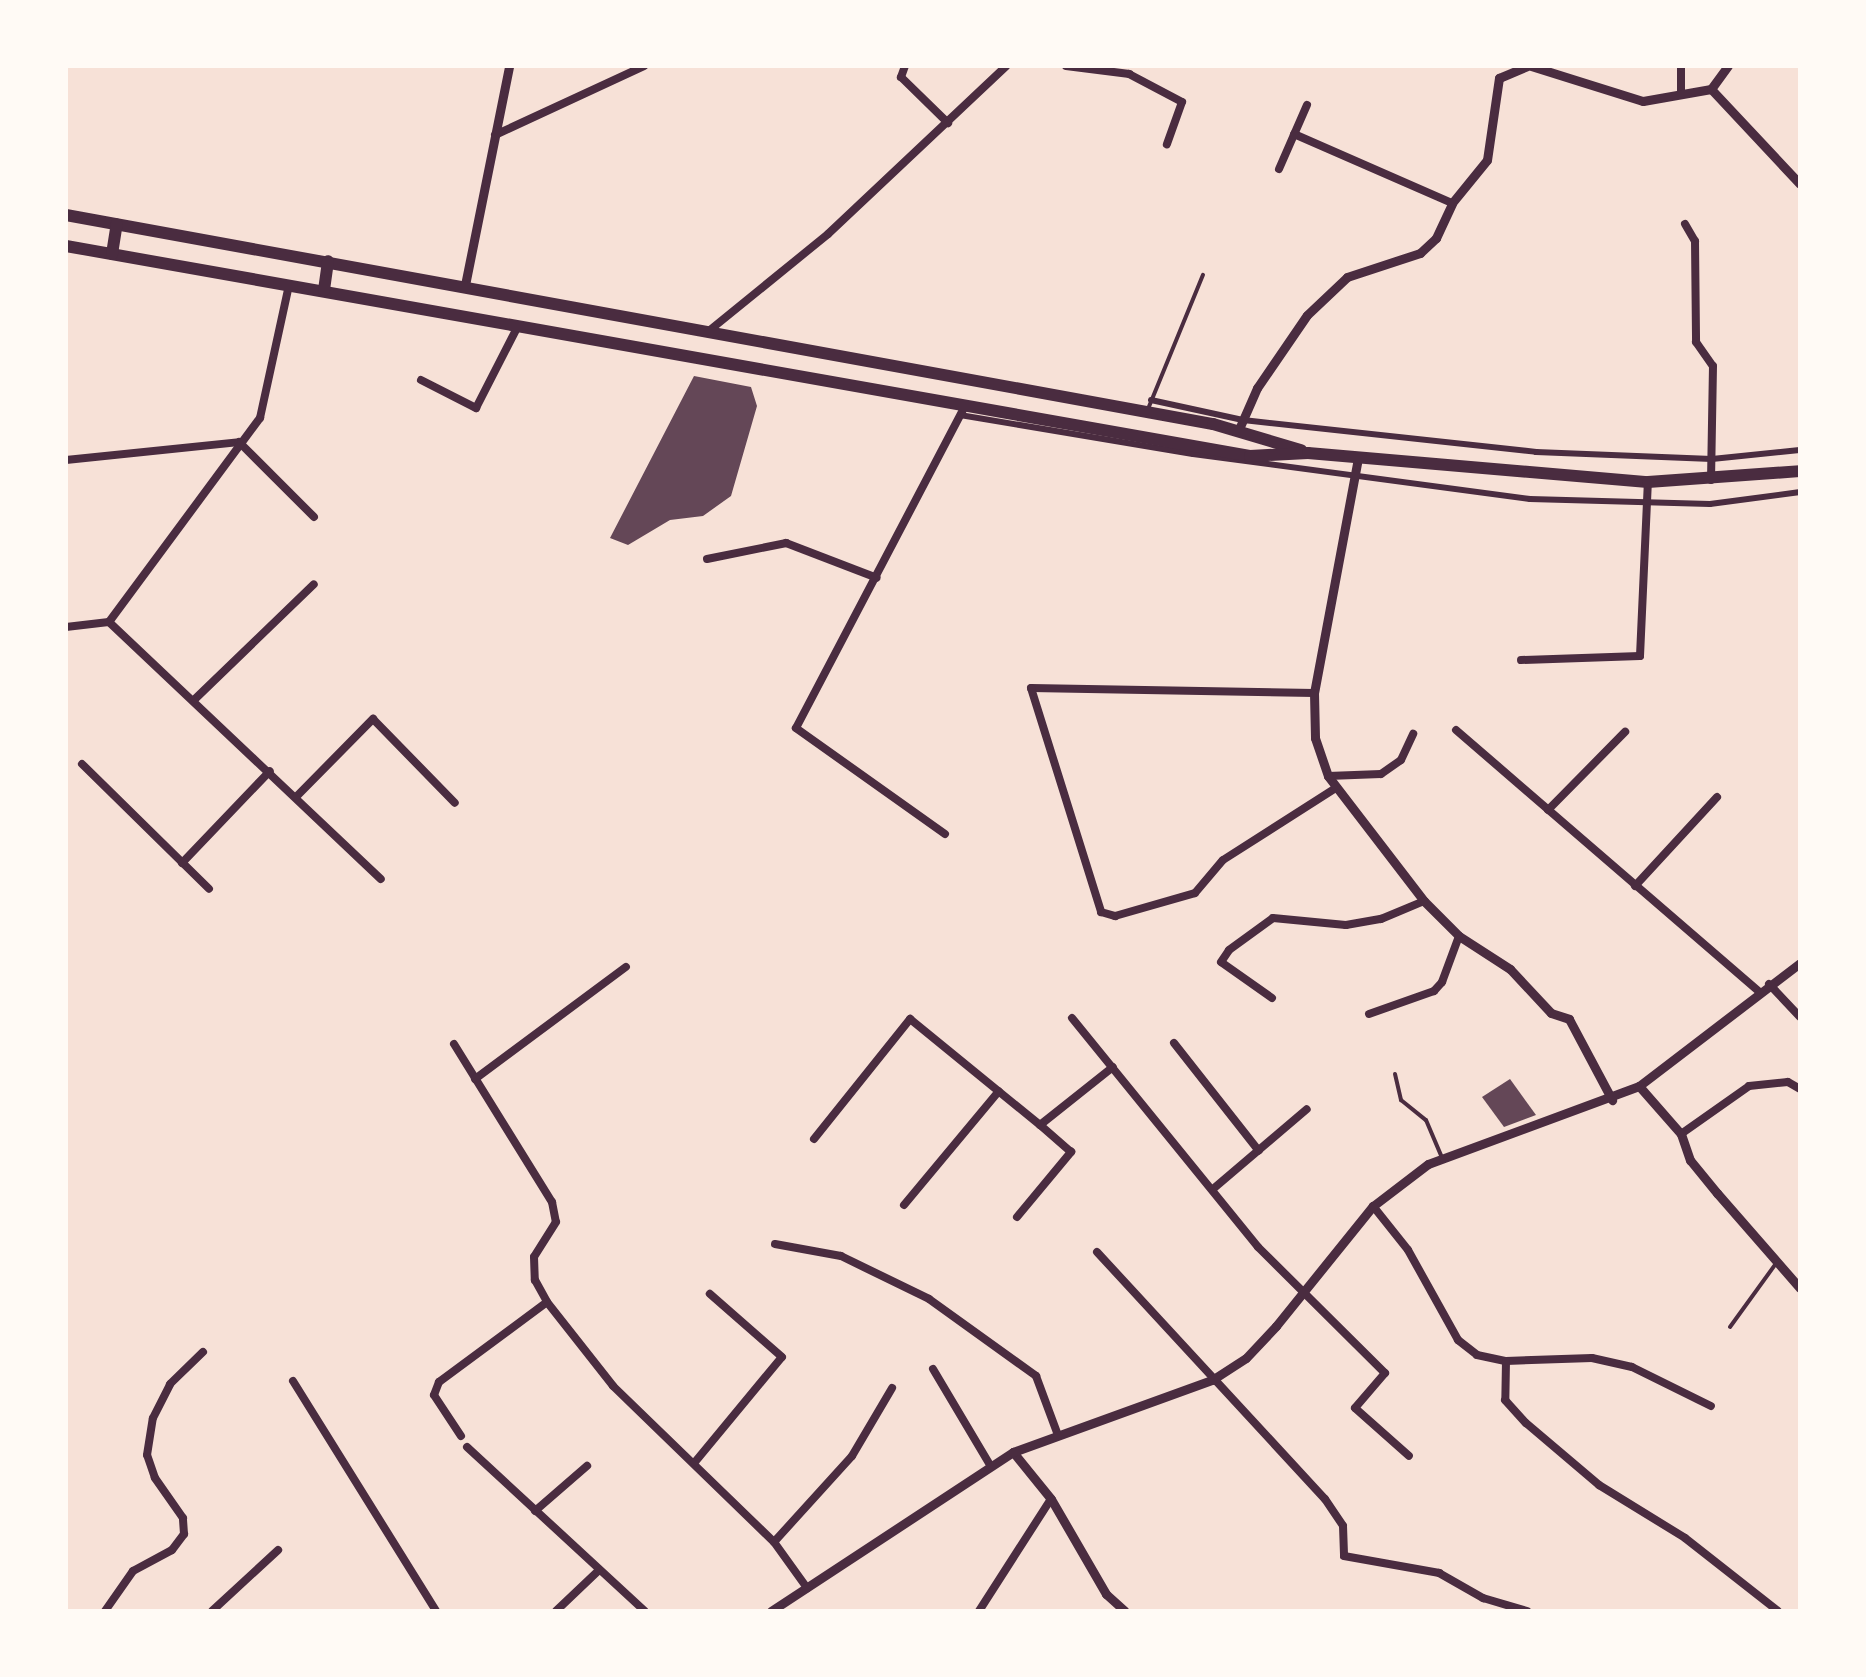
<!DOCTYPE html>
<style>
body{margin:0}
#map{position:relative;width:1866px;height:1677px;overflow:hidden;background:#f7e1d7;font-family:Lato,sans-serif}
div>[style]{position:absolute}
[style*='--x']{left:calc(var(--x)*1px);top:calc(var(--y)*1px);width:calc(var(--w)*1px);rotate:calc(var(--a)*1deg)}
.building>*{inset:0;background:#644757}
.service>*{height:4px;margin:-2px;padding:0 2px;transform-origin:2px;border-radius:2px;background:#4a2c40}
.pedestrian>*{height:6px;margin:-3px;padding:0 3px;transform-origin:3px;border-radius:3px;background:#4a2c40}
.minor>*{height:8px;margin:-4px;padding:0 4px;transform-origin:4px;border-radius:4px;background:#4a2c40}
.tertiary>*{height:9px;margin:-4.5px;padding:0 4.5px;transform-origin:4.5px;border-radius:4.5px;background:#4a2c40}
.primary>*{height:12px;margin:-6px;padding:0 6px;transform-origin:6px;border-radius:6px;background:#4a2c40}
span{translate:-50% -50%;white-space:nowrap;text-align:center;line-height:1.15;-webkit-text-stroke:8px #fffaf5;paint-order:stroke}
.frame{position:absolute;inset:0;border:68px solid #fffaf5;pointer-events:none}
</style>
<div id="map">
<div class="building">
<div style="clip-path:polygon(694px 376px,751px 387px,757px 406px,731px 496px,703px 516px,670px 520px,628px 545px,610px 538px)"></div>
<div style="clip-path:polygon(1510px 1079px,1536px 1115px,1504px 1127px,1482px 1097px)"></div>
</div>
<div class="service">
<div style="--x:1148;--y:409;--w:145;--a:-67.7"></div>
<div style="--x:1395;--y:1074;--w:27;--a:77"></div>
<div style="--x:1401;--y:1100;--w:32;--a:39"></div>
<div style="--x:1426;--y:1120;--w:39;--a:67"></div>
<div style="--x:1730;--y:1327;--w:80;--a:-54.1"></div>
</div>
<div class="pedestrian">
<div style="--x:1151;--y:400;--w:94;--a:12.3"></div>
<div style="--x:1243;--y:420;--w:295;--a:6.2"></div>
<div style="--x:1536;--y:452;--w:176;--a:2.3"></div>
<div style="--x:1712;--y:459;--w:88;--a:-5.8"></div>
<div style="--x:960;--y:415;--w:236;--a:9.5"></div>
<div style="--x:1193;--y:454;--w:340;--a:7.6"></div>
<div style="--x:1530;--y:499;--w:180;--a:1.6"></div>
<div style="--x:1710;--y:504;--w:91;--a:-7.6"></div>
</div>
<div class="minor">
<div style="--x:905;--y:66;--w:12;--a:110"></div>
<div style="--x:901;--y:77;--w:66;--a:44.4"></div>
<div style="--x:1066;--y:66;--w:64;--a:7.2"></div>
<div style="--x:1129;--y:74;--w:60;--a:27.8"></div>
<div style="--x:1182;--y:102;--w:45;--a:109.7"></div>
<div style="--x:1681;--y:94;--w:28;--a:-90"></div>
<div style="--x:1294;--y:134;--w:172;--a:23.6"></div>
<div style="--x:495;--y:135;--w:164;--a:-24.8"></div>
<div style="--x:1279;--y:169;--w:70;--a:-66.4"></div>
<div style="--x:1685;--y:224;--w:20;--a:60"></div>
<div style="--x:1695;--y:241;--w:101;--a:89.4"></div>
<div style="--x:1696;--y:342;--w:29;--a:55"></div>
<div style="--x:1713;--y:366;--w:114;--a:91"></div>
<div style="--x:710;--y:330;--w:152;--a:-39.1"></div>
<div style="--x:828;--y:234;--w:245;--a:-43.3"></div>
<div style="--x:421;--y:380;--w:62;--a:27"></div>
<div style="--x:476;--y:408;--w:92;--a:-62.9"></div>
<div style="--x:66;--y:460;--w:174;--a:-5.9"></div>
<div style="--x:239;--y:442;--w:106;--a:45"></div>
<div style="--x:707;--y:559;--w:81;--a:-11.4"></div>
<div style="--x:786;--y:543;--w:97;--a:21"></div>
<div style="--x:109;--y:622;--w:254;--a:-53.5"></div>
<div style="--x:260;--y:418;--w:136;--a:-77.7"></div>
<div style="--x:109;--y:622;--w:374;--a:43.4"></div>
<div style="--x:66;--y:627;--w:43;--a:-6.6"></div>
<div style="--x:1521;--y:660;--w:119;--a:-1.9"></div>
<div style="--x:1640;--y:656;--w:174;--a:-87.4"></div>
<div style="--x:1314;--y:693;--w:283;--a:-179"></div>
<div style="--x:1031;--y:688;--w:235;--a:72.6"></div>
<div style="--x:1101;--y:912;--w:15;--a:16"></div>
<div style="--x:1115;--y:916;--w:83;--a:-16"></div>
<div style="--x:1195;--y:893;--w:43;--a:-49.7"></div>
<div style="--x:1223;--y:860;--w:135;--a:-32.6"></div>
<div style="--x:195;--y:699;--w:165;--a:-44"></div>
<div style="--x:1456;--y:730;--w:401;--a:40.8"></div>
<div style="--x:82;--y:764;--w:178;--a:44.5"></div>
<div style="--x:1328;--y:776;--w:53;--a:-2.2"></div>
<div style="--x:1381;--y:774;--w:24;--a:-35"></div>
<div style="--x:1401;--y:760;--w:29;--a:-65"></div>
<div style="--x:296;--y:797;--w:110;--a:-45.4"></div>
<div style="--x:373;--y:719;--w:117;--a:45.7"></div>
<div style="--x:1548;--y:810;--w:110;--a:-45.4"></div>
<div style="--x:945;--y:834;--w:183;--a:-144.6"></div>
<div style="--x:796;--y:728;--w:364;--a:-62.3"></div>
<div style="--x:182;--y:863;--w:127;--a:-46.3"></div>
<div style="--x:1635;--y:886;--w:121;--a:-47.3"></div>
<div style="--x:1769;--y:984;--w:45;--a:46.8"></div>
<div style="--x:1272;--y:998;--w:62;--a:-144.8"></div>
<div style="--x:1221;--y:962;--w:14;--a:-56"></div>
<div style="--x:1229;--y:950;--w:54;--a:-36"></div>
<div style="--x:1273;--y:918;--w:73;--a:5.5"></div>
<div style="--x:1346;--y:925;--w:36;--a:-10"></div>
<div style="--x:1381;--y:919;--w:47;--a:-22.7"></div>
<div style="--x:1369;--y:1014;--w:69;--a:-19.5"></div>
<div style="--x:1434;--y:991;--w:12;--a:-48"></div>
<div style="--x:1442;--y:982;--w:49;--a:-69.7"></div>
<div style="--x:1072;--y:1018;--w:295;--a:50.9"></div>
<div style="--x:1258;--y:1247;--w:179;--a:44.8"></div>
<div style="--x:1385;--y:1373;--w:46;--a:130.6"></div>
<div style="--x:1355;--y:1408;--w:72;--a:41.6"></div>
<div style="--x:1174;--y:1043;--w:137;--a:51.8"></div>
<div style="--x:454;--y:1044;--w:186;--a:58.2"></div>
<div style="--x:552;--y:1202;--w:20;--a:79"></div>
<div style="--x:556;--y:1222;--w:41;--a:122.2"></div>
<div style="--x:534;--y:1257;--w:23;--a:88"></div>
<div style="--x:535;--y:1280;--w:25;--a:61"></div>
<div style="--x:547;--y:1302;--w:107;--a:51.8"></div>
<div style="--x:613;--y:1386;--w:224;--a:44.1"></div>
<div style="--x:774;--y:1542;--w:57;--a:54.3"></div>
<div style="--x:475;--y:1079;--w:188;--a:-36.6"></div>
<div style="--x:1681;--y:1134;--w:83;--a:-35.2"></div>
<div style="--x:1749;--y:1086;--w:39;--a:-6"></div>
<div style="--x:1788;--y:1082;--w:14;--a:30"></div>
<div style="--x:814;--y:1139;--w:154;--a:-51.3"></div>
<div style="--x:910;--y:1019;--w:168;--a:39.2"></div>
<div style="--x:1040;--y:1125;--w:93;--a:-38.5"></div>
<div style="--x:1213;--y:1189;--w:123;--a:-40.4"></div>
<div style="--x:904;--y:1205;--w:148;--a:-50.2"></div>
<div style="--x:1373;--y:1206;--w:56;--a:51.5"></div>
<div style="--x:1408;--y:1250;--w:103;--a:60.9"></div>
<div style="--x:1458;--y:1340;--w:24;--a:38"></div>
<div style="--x:1477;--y:1355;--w:30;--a:12"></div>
<div style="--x:1506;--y:1361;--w:86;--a:-2"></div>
<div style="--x:1592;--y:1358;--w:41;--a:12.7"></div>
<div style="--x:1632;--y:1367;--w:88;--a:26.3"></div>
<div style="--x:1017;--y:1217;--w:85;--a:-50.3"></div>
<div style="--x:1071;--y:1152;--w:41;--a:-138.9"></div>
<div style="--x:775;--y:1244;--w:67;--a:10.3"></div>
<div style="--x:841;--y:1256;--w:98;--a:26"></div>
<div style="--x:929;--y:1299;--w:132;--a:35.7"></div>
<div style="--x:1036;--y:1376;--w:63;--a:69.6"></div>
<div style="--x:1097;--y:1252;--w:336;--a:47.3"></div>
<div style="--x:1325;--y:1499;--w:32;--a:56"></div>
<div style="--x:1343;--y:1526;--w:30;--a:88"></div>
<div style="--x:1344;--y:1556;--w:97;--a:10.1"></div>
<div style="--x:1439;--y:1573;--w:51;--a:29.6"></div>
<div style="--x:1483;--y:1598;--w:46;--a:16.5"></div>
<div style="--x:1506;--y:1361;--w:39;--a:91"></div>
<div style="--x:1505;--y:1400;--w:31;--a:48"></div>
<div style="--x:1526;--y:1423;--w:96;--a:40.3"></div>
<div style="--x:1599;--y:1485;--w:101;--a:31.6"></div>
<div style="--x:1685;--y:1538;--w:118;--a:38.1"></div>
<div style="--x:933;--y:1369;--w:112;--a:59.3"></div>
<div style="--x:293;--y:1381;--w:271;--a:58.1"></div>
<div style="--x:461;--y:1436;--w:49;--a:-123.4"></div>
<div style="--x:434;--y:1395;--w:14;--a:-69"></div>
<div style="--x:439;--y:1382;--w:134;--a:-36.5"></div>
<div style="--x:467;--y:1447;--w:242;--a:42.7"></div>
<div style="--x:695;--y:1462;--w:136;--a:-50.4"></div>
<div style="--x:782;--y:1357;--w:96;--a:-138.8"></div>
<div style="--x:535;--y:1511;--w:69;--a:-40.9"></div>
<div style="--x:774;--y:1542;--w:116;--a:-47.8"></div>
<div style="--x:852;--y:1456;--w:79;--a:-59.5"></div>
<div style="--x:105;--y:1611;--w:49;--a:-55"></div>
<div style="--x:133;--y:1571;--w:44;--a:-28.3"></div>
<div style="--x:172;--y:1550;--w:20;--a:-53"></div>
<div style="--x:184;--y:1534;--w:16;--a:-94"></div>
<div style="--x:183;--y:1518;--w:49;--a:-125"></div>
<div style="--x:155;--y:1478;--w:24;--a:-109"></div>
<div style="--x:147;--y:1455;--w:37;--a:-81"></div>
<div style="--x:153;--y:1418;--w:38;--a:-63"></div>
<div style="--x:170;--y:1384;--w:46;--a:-44.1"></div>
<div style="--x:212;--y:1611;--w:90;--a:-42.7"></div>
<div style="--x:556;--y:1611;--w:59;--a:-43.6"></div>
<div style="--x:979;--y:1611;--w:133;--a:-57.3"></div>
</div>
<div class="tertiary">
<div style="--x:1531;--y:66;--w:117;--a:17.4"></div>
<div style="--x:1643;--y:101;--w:69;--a:-10"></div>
<div style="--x:1711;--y:89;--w:130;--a:46.9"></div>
<div style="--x:1711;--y:89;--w:29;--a:-54"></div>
<div style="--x:465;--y:285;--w:223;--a:-78.6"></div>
<div style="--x:1239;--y:429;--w:45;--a:-66.3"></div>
<div style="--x:1257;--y:388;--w:88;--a:-55.6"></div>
<div style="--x:1307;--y:315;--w:55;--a:-43.5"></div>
<div style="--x:1347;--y:277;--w:77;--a:-18.2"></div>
<div style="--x:1420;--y:253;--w:22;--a:-43"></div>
<div style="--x:1436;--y:238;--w:38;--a:-65"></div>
<div style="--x:1452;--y:203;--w:55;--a:-50.9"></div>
<div style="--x:1487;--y:160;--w:83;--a:-81.7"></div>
<div style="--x:1499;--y:78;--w:30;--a:-23"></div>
<div style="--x:1358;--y:458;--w:239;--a:100.6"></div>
<div style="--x:1314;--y:693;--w:45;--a:88.7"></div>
<div style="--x:1315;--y:738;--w:40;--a:71.1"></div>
<div style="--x:1328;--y:776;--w:158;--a:52.5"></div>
<div style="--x:1424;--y:901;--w:49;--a:45"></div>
<div style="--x:1459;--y:936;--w:61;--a:32.9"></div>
<div style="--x:1510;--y:969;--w:60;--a:47"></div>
<div style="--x:1551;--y:1013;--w:19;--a:18"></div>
<div style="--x:1569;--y:1019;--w:92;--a:62"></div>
<div style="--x:1639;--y:1086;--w:64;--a:48.8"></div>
<div style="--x:1681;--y:1134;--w:28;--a:71"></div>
<div style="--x:1690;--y:1160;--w:43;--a:50.7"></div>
<div style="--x:1717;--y:1193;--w:126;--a:48.9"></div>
<div style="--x:1013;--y:1452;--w:60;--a:51"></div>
<div style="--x:1051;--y:1499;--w:110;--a:59.9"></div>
<div style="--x:1106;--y:1594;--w:25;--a:42"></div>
<div style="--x:771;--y:1611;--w:290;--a:-33.3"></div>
<div style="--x:1013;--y:1452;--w:212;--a:-19.9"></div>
<div style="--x:1212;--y:1380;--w:40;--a:-32.9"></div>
<div style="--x:1246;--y:1358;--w:44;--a:-46.8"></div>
<div style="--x:1276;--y:1326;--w:154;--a:-51.1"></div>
<div style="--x:1373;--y:1206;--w:69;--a:-37.4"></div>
<div style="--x:1428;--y:1164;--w:225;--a:-20.3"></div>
<div style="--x:1639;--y:1086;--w:203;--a:-37.4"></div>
</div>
<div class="primary">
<div style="--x:66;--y:215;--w:1166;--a:10.33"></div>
<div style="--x:1213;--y:424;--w:92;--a:16.5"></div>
<div style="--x:66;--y:246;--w:1202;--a:10.06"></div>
<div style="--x:1250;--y:456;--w:58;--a:-3"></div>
<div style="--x:1308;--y:453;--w:341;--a:4.9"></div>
<div style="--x:1648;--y:482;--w:152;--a:-4.1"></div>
<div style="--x:112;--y:254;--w:30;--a:-81"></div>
<div style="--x:324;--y:290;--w:29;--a:-82"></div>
</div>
<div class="frame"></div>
</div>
